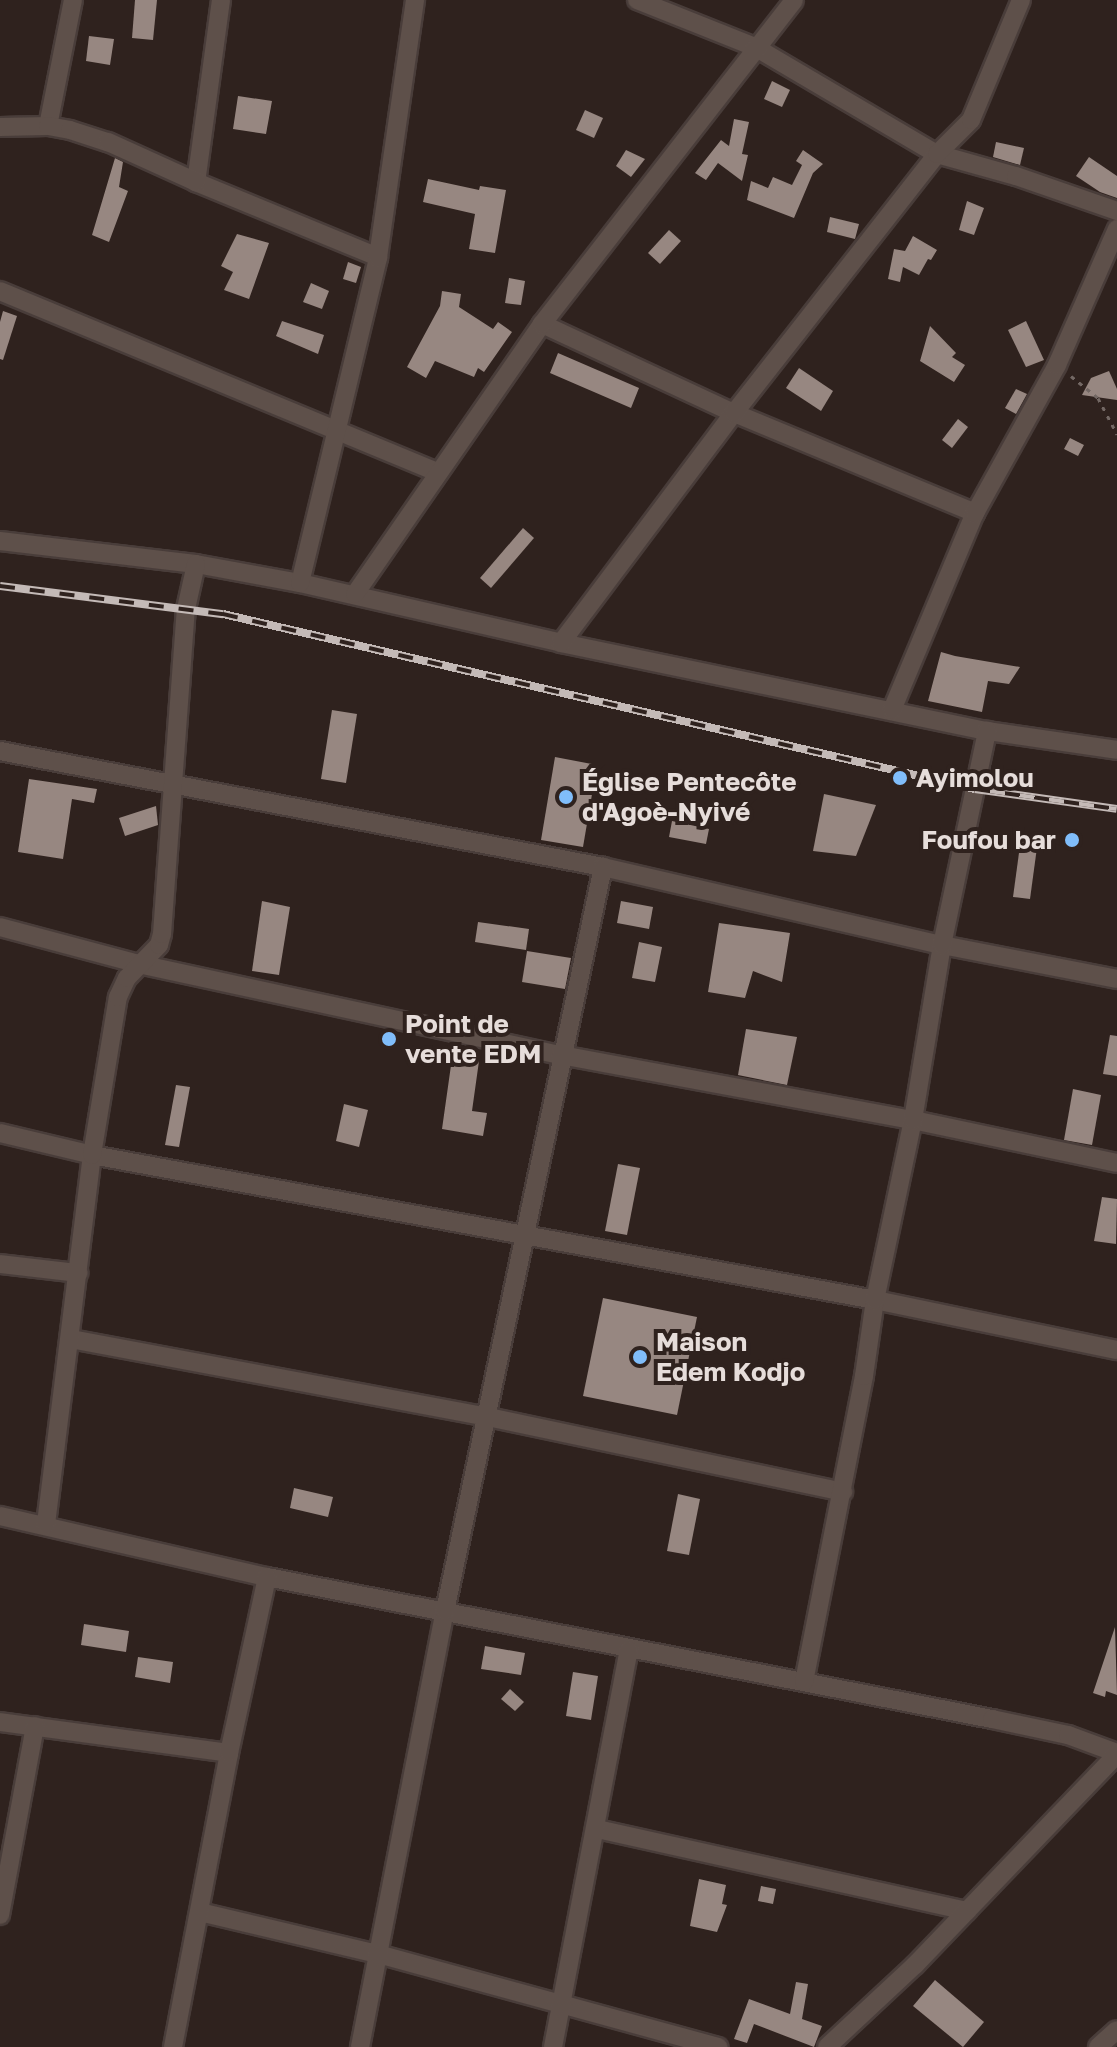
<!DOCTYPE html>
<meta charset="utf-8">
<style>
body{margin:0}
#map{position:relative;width:1117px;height:2047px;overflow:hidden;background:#2f221e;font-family:"Golos Text",sans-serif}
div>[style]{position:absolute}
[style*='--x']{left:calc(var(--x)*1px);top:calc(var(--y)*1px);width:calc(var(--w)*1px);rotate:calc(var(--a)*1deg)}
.building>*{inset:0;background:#978781}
.path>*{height:3px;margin-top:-1.5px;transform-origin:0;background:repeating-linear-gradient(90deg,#736864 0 4px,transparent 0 10px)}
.roads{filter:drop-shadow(2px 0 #493d3a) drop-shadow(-2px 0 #493d3a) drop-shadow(0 2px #493d3a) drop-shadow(0 -2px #493d3a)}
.minor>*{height:18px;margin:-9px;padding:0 9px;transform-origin:9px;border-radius:9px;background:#5e504a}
.rail>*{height:8px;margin-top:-4px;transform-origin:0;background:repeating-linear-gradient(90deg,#2f221e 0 15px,#c4bab7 0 30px);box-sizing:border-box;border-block:2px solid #c4bab7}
.dots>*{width:22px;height:22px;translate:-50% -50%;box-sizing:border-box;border:4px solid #2f221e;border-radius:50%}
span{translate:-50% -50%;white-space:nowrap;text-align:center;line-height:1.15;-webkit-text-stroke:8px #2f221e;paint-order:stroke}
.poi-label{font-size:26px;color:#e6ddda;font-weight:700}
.left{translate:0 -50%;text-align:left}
.right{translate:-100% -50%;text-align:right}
</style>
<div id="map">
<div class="building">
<div style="clip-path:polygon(135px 0,157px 0,153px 40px,132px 38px)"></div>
<div style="clip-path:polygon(89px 36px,114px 39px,110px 65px,86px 61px)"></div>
<div style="clip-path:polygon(772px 81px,790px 90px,782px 107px,764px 99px)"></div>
<div style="clip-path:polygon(238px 96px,272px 101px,266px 134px,233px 129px)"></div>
<div style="clip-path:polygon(585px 110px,603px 118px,594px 138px,576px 130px)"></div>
<div style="clip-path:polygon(734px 119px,749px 122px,742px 154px,748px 155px,742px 181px,718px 163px,706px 180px,695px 173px,721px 140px,729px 146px)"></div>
<div style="clip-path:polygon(996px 142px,1024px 148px,1020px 165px,993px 157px)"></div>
<div style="clip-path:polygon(626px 150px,645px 159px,631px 177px,616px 166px)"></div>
<div style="clip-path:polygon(803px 150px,823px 164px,813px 173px,794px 218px,747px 200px,751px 181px,768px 188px,773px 177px,792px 185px,802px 165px,796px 161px)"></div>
<div style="clip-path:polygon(1089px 157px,1117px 176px,1117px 198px,1100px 192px,1076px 176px)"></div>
<div style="clip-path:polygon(115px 158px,123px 162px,119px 187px,128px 191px,109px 242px,92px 235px)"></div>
<div style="clip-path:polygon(428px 179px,479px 190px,480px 186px,506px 190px,495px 253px,469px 249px,475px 214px,423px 202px)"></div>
<div style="clip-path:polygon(967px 201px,984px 208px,974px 235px,959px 230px)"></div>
<div style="clip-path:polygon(830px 217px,859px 224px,855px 239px,827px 232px)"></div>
<div style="clip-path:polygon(669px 230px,681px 241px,660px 264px,648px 253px)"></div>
<div style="clip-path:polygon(237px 234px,269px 243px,249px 299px,224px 290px,233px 272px,221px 266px)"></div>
<div style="clip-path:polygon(913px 236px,937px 250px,931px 260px,928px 259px,919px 275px,903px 267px,900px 282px,888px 279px,894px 249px,905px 251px)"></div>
<div style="clip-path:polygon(348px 262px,361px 267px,356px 283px,343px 279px)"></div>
<div style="clip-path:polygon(509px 278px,525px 281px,521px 305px,505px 303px)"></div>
<div style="clip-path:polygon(311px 283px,329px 291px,322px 309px,303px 302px)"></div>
<div style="clip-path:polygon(442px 291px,461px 294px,459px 307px,493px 329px,498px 322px,512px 332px,484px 372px,478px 368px,474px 377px,435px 361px,426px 378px,407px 367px,440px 306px)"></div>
<div style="clip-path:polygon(3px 311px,17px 316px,3px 360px,0 359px,0 322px)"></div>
<div style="clip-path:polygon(282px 321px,324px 335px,318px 354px,276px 336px)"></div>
<div style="clip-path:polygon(1026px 321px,1044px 360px,1026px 367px,1008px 330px)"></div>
<div style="clip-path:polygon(930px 326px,956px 353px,952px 357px,965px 365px,954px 382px,920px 361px)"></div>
<div style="clip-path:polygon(558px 353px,639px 388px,631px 408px,550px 373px)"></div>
<div style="clip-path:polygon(799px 368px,833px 391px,821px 411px,786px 388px)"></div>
<div style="clip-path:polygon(1109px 371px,1117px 389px,1117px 400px,1082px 395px,1091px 378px)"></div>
<div style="clip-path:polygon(1016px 389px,1027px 394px,1016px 414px,1005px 408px)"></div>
<div style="clip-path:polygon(958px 419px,968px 427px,952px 448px,942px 440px)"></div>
<div style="clip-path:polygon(1070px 438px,1084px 445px,1078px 456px,1064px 449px)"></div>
<div style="clip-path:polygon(523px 528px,534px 538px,491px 588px,480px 578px)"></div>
<div style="clip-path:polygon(941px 652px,955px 656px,1020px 667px,1009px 684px,988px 681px,982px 712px,928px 701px)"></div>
<div style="clip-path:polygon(332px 710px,357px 714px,346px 783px,321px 779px)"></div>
<div style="clip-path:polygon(555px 757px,597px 765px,583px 847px,541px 840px)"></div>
<div style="clip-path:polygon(29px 779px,97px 789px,94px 803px,72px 799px,63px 859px,18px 852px)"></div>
<div style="clip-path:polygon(824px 794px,876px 805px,856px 856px,813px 851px)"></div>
<div style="clip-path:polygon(156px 806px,158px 825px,125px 836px,119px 818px)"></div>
<div style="clip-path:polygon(672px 821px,709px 829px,706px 844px,669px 837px)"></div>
<div style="clip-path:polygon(1021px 838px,1038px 840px,1030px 899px,1013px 897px)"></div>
<div style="clip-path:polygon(262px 901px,290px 907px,279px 975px,252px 971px)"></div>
<div style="clip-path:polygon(621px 901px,653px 907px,649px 929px,617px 923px)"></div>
<div style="clip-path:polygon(478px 922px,529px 929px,526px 950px,475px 942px)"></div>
<div style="clip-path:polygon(719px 923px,790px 933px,782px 982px,753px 971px,745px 998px,708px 992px)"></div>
<div style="clip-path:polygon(639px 942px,662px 947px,655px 982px,632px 978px)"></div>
<div style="clip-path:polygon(527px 951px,571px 958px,565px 989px,522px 982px)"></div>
<div style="clip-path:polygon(746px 1029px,797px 1037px,787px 1085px,738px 1075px)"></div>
<div style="clip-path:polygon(1110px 1035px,1117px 1036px,1117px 1076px,1103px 1074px)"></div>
<div style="clip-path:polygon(454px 1044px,461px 1046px,463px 1060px,479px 1061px,472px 1111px,487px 1113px,483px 1136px,442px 1129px)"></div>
<div style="clip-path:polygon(176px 1085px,190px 1087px,179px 1147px,165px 1145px)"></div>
<div style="clip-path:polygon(1073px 1089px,1101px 1095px,1092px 1145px,1064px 1140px)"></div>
<div style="clip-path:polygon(344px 1104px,368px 1110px,359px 1147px,336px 1141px)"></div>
<div style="clip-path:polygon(618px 1164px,640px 1168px,627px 1235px,605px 1231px)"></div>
<div style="clip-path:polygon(1102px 1197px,1117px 1199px,1116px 1244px,1094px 1241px)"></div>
<div style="clip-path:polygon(603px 1298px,697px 1317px,677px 1415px,583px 1396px)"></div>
<div style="clip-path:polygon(294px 1488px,333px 1497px,328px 1517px,290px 1508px)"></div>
<div style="clip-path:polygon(678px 1494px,700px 1499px,689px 1555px,667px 1551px)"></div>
<div style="clip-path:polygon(84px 1624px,129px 1631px,126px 1652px,81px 1645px)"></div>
<div style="clip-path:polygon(1115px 1627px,1117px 1695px,1106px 1691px,1105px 1697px,1093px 1693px)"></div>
<div style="clip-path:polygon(485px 1646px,525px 1653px,521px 1675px,481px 1669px)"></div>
<div style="clip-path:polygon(138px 1657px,173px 1662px,170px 1683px,135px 1677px)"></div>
<div style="clip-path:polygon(573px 1672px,598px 1676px,591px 1720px,566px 1716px)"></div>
<div style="clip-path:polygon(510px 1689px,524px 1702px,515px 1711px,501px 1699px)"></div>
<div style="clip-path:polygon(699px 1879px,726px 1885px,722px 1904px,727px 1905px,717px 1932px,690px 1926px)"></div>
<div style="clip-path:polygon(761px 1886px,776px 1889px,773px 1904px,758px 1901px)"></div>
<div style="clip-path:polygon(935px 1980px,984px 2022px,963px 2047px,913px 2006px)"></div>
<div style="clip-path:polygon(796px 1982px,808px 1984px,802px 2019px,822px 2026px,814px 2047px,754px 2024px,747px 2043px,734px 2039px,749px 1999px,790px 2014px)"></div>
</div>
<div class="path">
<div style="--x:1071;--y:376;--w:35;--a:39"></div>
<div style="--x:1098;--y:398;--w:41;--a:62.2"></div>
</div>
<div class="roads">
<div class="minor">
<div style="--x:221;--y:0;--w:184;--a:97.8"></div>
<div style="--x:196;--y:182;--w:197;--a:22.4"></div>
<div style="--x:637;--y:0;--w:127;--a:21.7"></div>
<div style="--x:755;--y:47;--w:211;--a:30.5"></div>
<div style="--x:937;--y:154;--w:82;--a:15.6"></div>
<div style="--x:1016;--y:176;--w:107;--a:19.1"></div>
<div style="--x:48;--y:126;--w:128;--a:-78.8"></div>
<div style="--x:0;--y:127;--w:48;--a:-1.2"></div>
<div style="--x:48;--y:126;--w:22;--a:10"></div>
<div style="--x:70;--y:130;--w:40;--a:18"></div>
<div style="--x:108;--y:142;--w:97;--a:24.4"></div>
<div style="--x:0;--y:291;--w:474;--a:22.5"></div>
<div style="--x:542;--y:324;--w:212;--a:24.9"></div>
<div style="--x:734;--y:413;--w:261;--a:22.5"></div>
<div style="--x:0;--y:541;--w:197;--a:6.7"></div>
<div style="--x:196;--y:564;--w:106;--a:10.4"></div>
<div style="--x:300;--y:583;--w:268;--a:12.9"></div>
<div style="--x:561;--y:643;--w:435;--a:11.7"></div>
<div style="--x:987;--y:731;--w:131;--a:8.3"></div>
<div style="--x:300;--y:583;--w:335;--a:-76.5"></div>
<div style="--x:378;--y:257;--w:260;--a:-81.8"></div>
<div style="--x:355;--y:594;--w:328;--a:-55.3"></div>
<div style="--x:542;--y:324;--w:410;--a:-52.1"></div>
<div style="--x:561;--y:643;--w:288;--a:-53.1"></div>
<div style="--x:734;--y:413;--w:329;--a:-51.9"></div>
<div style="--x:937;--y:154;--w:48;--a:-45"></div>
<div style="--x:971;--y:120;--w:130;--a:-67.4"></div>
<div style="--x:892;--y:710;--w:214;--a:-67.2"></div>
<div style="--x:975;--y:513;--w:169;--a:-61"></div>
<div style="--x:1057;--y:365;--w:149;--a:-66.2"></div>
<div style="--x:0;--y:751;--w:614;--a:10.89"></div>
<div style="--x:603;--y:867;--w:348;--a:13"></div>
<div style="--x:942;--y:945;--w:178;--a:11"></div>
<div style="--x:0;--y:927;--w:144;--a:14.9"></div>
<div style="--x:139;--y:964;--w:432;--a:12.2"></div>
<div style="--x:561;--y:1055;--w:358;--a:10.5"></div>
<div style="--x:913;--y:1120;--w:208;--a:11.9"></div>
<div style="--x:0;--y:1133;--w:95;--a:13.4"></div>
<div style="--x:92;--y:1155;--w:796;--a:10.49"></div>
<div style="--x:875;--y:1300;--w:247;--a:11.7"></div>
<div style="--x:0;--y:1264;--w:79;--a:6.6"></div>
<div style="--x:71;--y:1339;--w:424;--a:10.6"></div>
<div style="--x:488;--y:1417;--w:363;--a:11.9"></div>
<div style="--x:0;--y:1516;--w:274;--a:12.9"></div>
<div style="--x:267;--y:1577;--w:739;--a:11.08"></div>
<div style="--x:992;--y:1719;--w:78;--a:11.9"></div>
<div style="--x:1068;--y:1735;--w:52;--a:20.2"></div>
<div style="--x:46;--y:1524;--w:372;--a:-82.9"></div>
<div style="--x:92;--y:1155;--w:160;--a:-80.7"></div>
<div style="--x:118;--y:997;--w:21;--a:-65"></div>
<div style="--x:127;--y:978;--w:46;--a:-45.9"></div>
<div style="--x:159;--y:945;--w:11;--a:-75"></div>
<div style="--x:162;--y:934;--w:326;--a:-85.8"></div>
<div style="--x:186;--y:609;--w:46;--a:-77.5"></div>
<div style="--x:804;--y:1682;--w:312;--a:-78.9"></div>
<div style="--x:864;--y:1376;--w:77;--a:-81.8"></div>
<div style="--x:875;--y:1300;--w:184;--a:-78.1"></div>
<div style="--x:913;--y:1120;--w:177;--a:-80.6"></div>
<div style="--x:942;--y:945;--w:219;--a:-78.1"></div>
<div style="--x:0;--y:1722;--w:231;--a:7.7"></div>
<div style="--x:597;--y:1829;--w:379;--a:12.5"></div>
<div style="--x:200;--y:1912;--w:183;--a:13.3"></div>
<div style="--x:378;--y:1954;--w:353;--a:15.3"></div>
<div style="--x:0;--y:1915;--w:192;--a:-79.5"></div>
<div style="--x:173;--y:2047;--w:299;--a:-79.2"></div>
<div style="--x:229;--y:1753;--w:180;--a:-77.8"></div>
<div style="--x:360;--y:2047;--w:444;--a:-79"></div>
<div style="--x:445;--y:1611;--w:761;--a:-78.01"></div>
<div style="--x:553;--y:2047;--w:404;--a:-79.2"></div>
<div style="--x:827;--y:2047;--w:120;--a:-43"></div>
<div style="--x:915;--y:1965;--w:292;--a:-46.2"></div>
<div style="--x:1098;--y:2047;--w:25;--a:-42"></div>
</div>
</div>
<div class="rail">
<div style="--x:0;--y:586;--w:225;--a:7.2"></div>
<div style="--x:223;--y:614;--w:772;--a:13.1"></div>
<div style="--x:975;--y:789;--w:143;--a:8"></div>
</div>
<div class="dots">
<div style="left:900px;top:778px;background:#80bdfa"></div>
<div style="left:566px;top:797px;background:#80bdfa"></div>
<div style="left:1072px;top:840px;background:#80bdfa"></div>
<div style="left:389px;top:1039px;background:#80bdfa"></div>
<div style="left:640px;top:1357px;background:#80bdfa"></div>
</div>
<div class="poi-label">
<span class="left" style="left:916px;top:778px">Ayimolou</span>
<span class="left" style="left:582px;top:797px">Église Pentecôte<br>d'Agoè-Nyivé</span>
<span class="right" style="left:1056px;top:840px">Foufou bar</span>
<span class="left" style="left:405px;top:1039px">Point de<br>vente EDM</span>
<span class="left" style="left:656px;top:1357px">Maison<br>Edem Kodjo</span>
</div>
</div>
